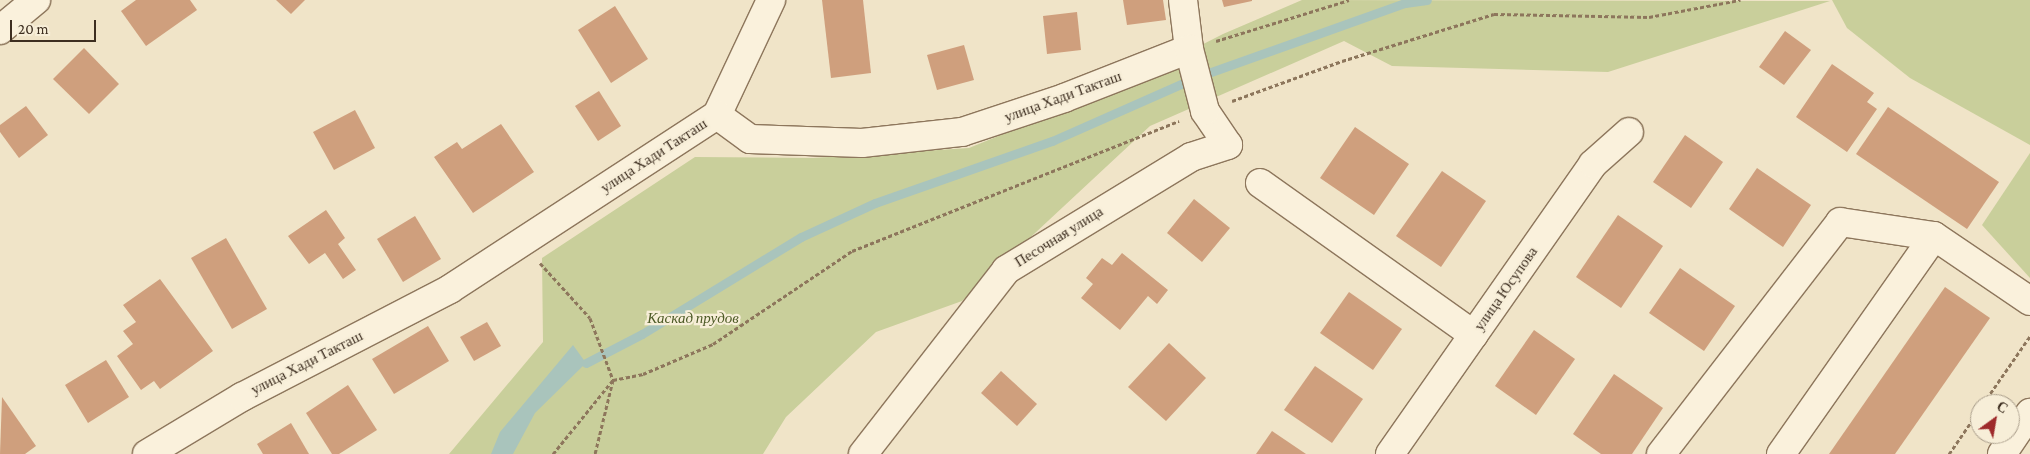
<!DOCTYPE html>
<meta charset="utf-8">
<style>
body{margin:0}
#map{position:relative;width:2030px;height:454px;overflow:hidden;background:#f0e4c8;font-family:"Crimson Pro",serif}
div>[style]{position:absolute}
[style*='--x']{left:calc(var(--x)*1px);top:calc(var(--y)*1px);width:calc(var(--w)*1px);rotate:calc(var(--a)*1deg)}
.green>*{inset:0;background:#c9cf9b}
.water>*{inset:0;background:#a9c4bc}
.stream>*{height:9px;margin:-4.5px;padding:0 4.5px;transform-origin:4.5px;border-radius:4.5px;background:#a9c4bc}
.building>*{inset:0;background:#cf9f7d}
.path>*{height:3px;margin-top:-1.5px;transform-origin:0;background:repeating-linear-gradient(90deg,#8d765c 0 4px,transparent 0 6.5px)}
.roads{filter:drop-shadow(1px 0 #8d765c) drop-shadow(-1px 0 #8d765c) drop-shadow(0 1px #8d765c) drop-shadow(0 -1px #8d765c)}
.minor>*{height:28px;margin:-14px;padding:0 14px;transform-origin:14px;border-radius:14px;background:#faf1dc}
span{translate:-50% -50%;white-space:nowrap;text-align:center;line-height:1.15;-webkit-text-stroke:4.5px #f7eed8;paint-order:stroke}
.street-label{font-size:15px;color:#3d2e20}
.park-label{font-size:15px;color:#4d5a26;font-style:italic}
.north{position:absolute;left:1970px;top:394px;width:50px;height:50px;box-sizing:border-box;background:#f7eed8;border:1px solid #ada18e;border-radius:50%;rotate:32deg;font-size:14px;font-weight:700;line-height:20px;text-align:center;color:#3d2e20}
.north::after{content:'';display:block;margin:auto;width:18px;height:22px;background:#9e2a2b;clip-path:polygon(50% 0,100% 100%,50% 72%,0 100%)}
.scale{position:absolute;left:10px;top:20px;width:86px;height:22px;box-sizing:border-box;border:2px solid #3d2e20;border-top:0;padding-left:6px;font-size:15px;line-height:18px;white-space:nowrap;color:#3d2e20;-webkit-text-stroke:4px #f7eed8;paint-order:stroke}
</style>
<div id="map">
<div class="green">
<div style="clip-path:polygon(1302px 0,1830px 1px,1608px 72px,1392px 66px,1344px 41px,1150px 126px,962px 301px,876px 332px,786px 417px,763px 454px,449px 454px,543px 342px,542px 258px,695px 157px,813px 158px,969px 148px,1123px 85px,1223px 34px)"></div>
<div style="clip-path:polygon(1832px 0,2030px 0,2030px 145px,1910px 78px,1847px 28px)"></div>
<div style="clip-path:polygon(2030px 153px,2030px 278px,1982px 225px)"></div>
</div>
<div class="water">
<div style="clip-path:polygon(573px 345px,586px 363px,535px 413px,513px 454px,491px 454px,500px 432px)"></div>
</div>
<div class="stream">
<div style="--x:586;--y:363;--w:63;--a:-27.4"></div>
<div style="--x:642;--y:334;--w:186;--a:-31.4"></div>
<div style="--x:801;--y:237;--w:81;--a:-24.7"></div>
<div style="--x:875;--y:203;--w:188;--a:-19.3"></div>
<div style="--x:1052;--y:141;--w:158;--a:-23.8"></div>
<div style="--x:1197;--y:77;--w:221;--a:-19.6"></div>
<div style="--x:1405;--y:3;--w:22;--a:-8"></div>
</div>
<div class="building">
<div style="clip-path:polygon(136px 0,190px 0,197px 10px,146px 46px,121px 11px)"></div>
<div style="clip-path:polygon(276px 0,305px 0,291px 14px)"></div>
<div style="clip-path:polygon(822px 0,863px 0,871px 73px,831px 78px)"></div>
<div style="clip-path:polygon(1123px 0,1163px 0,1166px 20px,1127px 25px)"></div>
<div style="clip-path:polygon(1222px 0,1252px 0,1252px 1px,1224px 7px)"></div>
<div style="clip-path:polygon(615px 6px,648px 59px,611px 83px,578px 30px)"></div>
<div style="clip-path:polygon(1077px 12px,1081px 50px,1047px 54px,1043px 16px)"></div>
<div style="clip-path:polygon(1785px 31px,1811px 50px,1784px 85px,1759px 67px)"></div>
<div style="clip-path:polygon(964px 45px,974px 80px,937px 90px,927px 55px)"></div>
<div style="clip-path:polygon(84px 48px,119px 84px,89px 114px,53px 79px)"></div>
<div style="clip-path:polygon(1832px 64px,1874px 93px,1867px 102px,1877px 109px,1847px 152px,1796px 117px)"></div>
<div style="clip-path:polygon(599px 91px,621px 126px,598px 141px,575px 106px)"></div>
<div style="clip-path:polygon(26px 106px,48px 135px,19px 158px,0 132px,0 125px)"></div>
<div style="clip-path:polygon(1888px 107px,1999px 182px,1967px 229px,1856px 154px)"></div>
<div style="clip-path:polygon(355px 110px,375px 148px,334px 170px,313px 132px)"></div>
<div style="clip-path:polygon(501px 124px,534px 172px,473px 213px,434px 157px,457px 142px,462px 149px)"></div>
<div style="clip-path:polygon(1355px 127px,1409px 164px,1374px 215px,1320px 178px)"></div>
<div style="clip-path:polygon(1685px 135px,1723px 162px,1691px 208px,1653px 182px)"></div>
<div style="clip-path:polygon(1757px 168px,1811px 205px,1783px 247px,1729px 209px)"></div>
<div style="clip-path:polygon(1442px 171px,1486px 201px,1441px 267px,1396px 236px)"></div>
<div style="clip-path:polygon(1194px 199px,1230px 228px,1202px 262px,1167px 233px)"></div>
<div style="clip-path:polygon(326px 210px,345px 238px,338px 244px,356px 270px,343px 279px,325px 253px,309px 264px,288px 236px)"></div>
<div style="clip-path:polygon(1618px 215px,1663px 246px,1621px 308px,1576px 277px)"></div>
<div style="clip-path:polygon(415px 216px,441px 259px,403px 282px,377px 239px)"></div>
<div style="clip-path:polygon(226px 238px,267px 309px,232px 329px,191px 258px)"></div>
<div style="clip-path:polygon(1122px 253px,1168px 290px,1157px 304px,1148px 296px,1120px 330px,1081px 298px,1093px 284px,1086px 278px,1102px 258px,1112px 265px)"></div>
<div style="clip-path:polygon(1680px 268px,1735px 306px,1704px 351px,1649px 313px)"></div>
<div style="clip-path:polygon(160px 279px,213px 351px,160px 389px,154px 381px,141px 390px,117px 356px,133px 344px,123px 331px,136px 322px,123px 305px)"></div>
<div style="clip-path:polygon(1945px 287px,1990px 318px,1895px 454px,1829px 454px)"></div>
<div style="clip-path:polygon(1349px 292px,1402px 329px,1373px 370px,1320px 333px)"></div>
<div style="clip-path:polygon(487px 322px,501px 346px,474px 361px,460px 337px)"></div>
<div style="clip-path:polygon(428px 326px,449px 361px,394px 394px,372px 359px)"></div>
<div style="clip-path:polygon(1534px 330px,1575px 359px,1536px 415px,1495px 386px)"></div>
<div style="clip-path:polygon(1169px 343px,1206px 378px,1166px 421px,1128px 387px)"></div>
<div style="clip-path:polygon(106px 360px,129px 397px,88px 423px,65px 385px)"></div>
<div style="clip-path:polygon(1315px 366px,1363px 399px,1332px 443px,1284px 410px)"></div>
<div style="clip-path:polygon(1001px 371px,1037px 404px,1017px 426px,981px 393px)"></div>
<div style="clip-path:polygon(1614px 374px,1663px 408px,1632px 454px,1601px 454px,1573px 434px)"></div>
<div style="clip-path:polygon(348px 385px,377px 430px,339px 454px,332px 454px,306px 413px)"></div>
<div style="clip-path:polygon(2px 397px,36px 446px,25px 454px,0 454px)"></div>
<div style="clip-path:polygon(291px 423px,309px 454px,263px 454px,257px 444px)"></div>
<div style="clip-path:polygon(1272px 431px,1306px 454px,1256px 454px)"></div>
</div>
<div class="path">
<div style="--x:1216;--y:41;--w:139;--a:-17.1"></div>
<div style="--x:1232;--y:101;--w:117;--a:-20"></div>
<div style="--x:1342;--y:61;--w:159;--a:-17.2"></div>
<div style="--x:1494;--y:14;--w:155;--a:1.1"></div>
<div style="--x:1649;--y:17;--w:93;--a:-10.6"></div>
<div style="--x:540;--y:263;--w:74;--a:47.7"></div>
<div style="--x:590;--y:318;--w:66;--a:69.6"></div>
<div style="--x:613;--y:380;--w:76;--a:103.7"></div>
<div style="--x:1983;--y:404;--w:83;--a:-55.3"></div>
<div style="--x:553;--y:454;--w:95;--a:-51"></div>
<div style="--x:613;--y:380;--w:31;--a:-11"></div>
<div style="--x:643;--y:374;--w:76;--a:-23.2"></div>
<div style="--x:713;--y:344;--w:167;--a:-33.8"></div>
<div style="--x:852;--y:251;--w:352;--a:-21.7"></div>
<div style="--x:1949;--y:454;--w:55;--a:-55.4"></div>
</div>
<div class="roads">
<div class="minor">
<div style="--x:0;--y:30;--w:47;--a:-39.8"></div>
<div style="--x:717;--y:115;--w:127;--a:-64.8"></div>
<div style="--x:1260;--y:183;--w:262;--a:35.4"></div>
<div style="--x:147;--y:454;--w:111;--a:-31"></div>
<div style="--x:242;--y:397;--w:234;--a:-27.4"></div>
<div style="--x:450;--y:289;--w:319;--a:-33.1"></div>
<div style="--x:717;--y:115;--w:41;--a:36"></div>
<div style="--x:750;--y:139;--w:112;--a:2"></div>
<div style="--x:862;--y:143;--w:101;--a:-6.3"></div>
<div style="--x:962;--y:132;--w:108;--a:-18.4"></div>
<div style="--x:1064;--y:98;--w:134;--a:-21.4"></div>
<div style="--x:1189;--y:49;--w:49;--a:-97"></div>
<div style="--x:863;--y:454;--w:233;--a:-52.1"></div>
<div style="--x:1006;--y:270;--w:217;--a:-31.4"></div>
<div style="--x:1191;--y:157;--w:39;--a:-18"></div>
<div style="--x:1228;--y:145;--w:41;--a:-124.1"></div>
<div style="--x:1205;--y:111;--w:64;--a:-104.5"></div>
<div style="--x:1390;--y:454;--w:354;--a:-55"></div>
<div style="--x:1593;--y:164;--w:48;--a:-41.6"></div>
<div style="--x:1661;--y:454;--w:293;--a:-52.3"></div>
<div style="--x:1840;--y:222;--w:95;--a:8.5"></div>
<div style="--x:1934;--y:236;--w:116;--a:34.1"></div>
<div style="--x:1781;--y:454;--w:266;--a:-54.9"></div>
<div style="--x:2002;--y:454;--w:50;--a:-55.7"></div>
</div>
</div>
<div class="street-label">
<span style="left:1063px;top:97px;rotate:-20deg">улица Хади Такташ</span>
<span style="left:654px;top:156px;rotate:-33deg">улица Хади Такташ</span>
<span style="left:1059px;top:237px;rotate:-32deg">Песочная улица</span>
<span style="left:1506px;top:289px;rotate:-55deg">улица Юсупова</span>
<span style="left:307px;top:363px;rotate:-27deg">улица Хади Такташ</span>
</div>
<div class="park-label">
<span style="left:693px;top:319px">Каскад прудов</span>
</div>
<div class="north">С</div>
<div class="scale">20 m</div>
</div>
